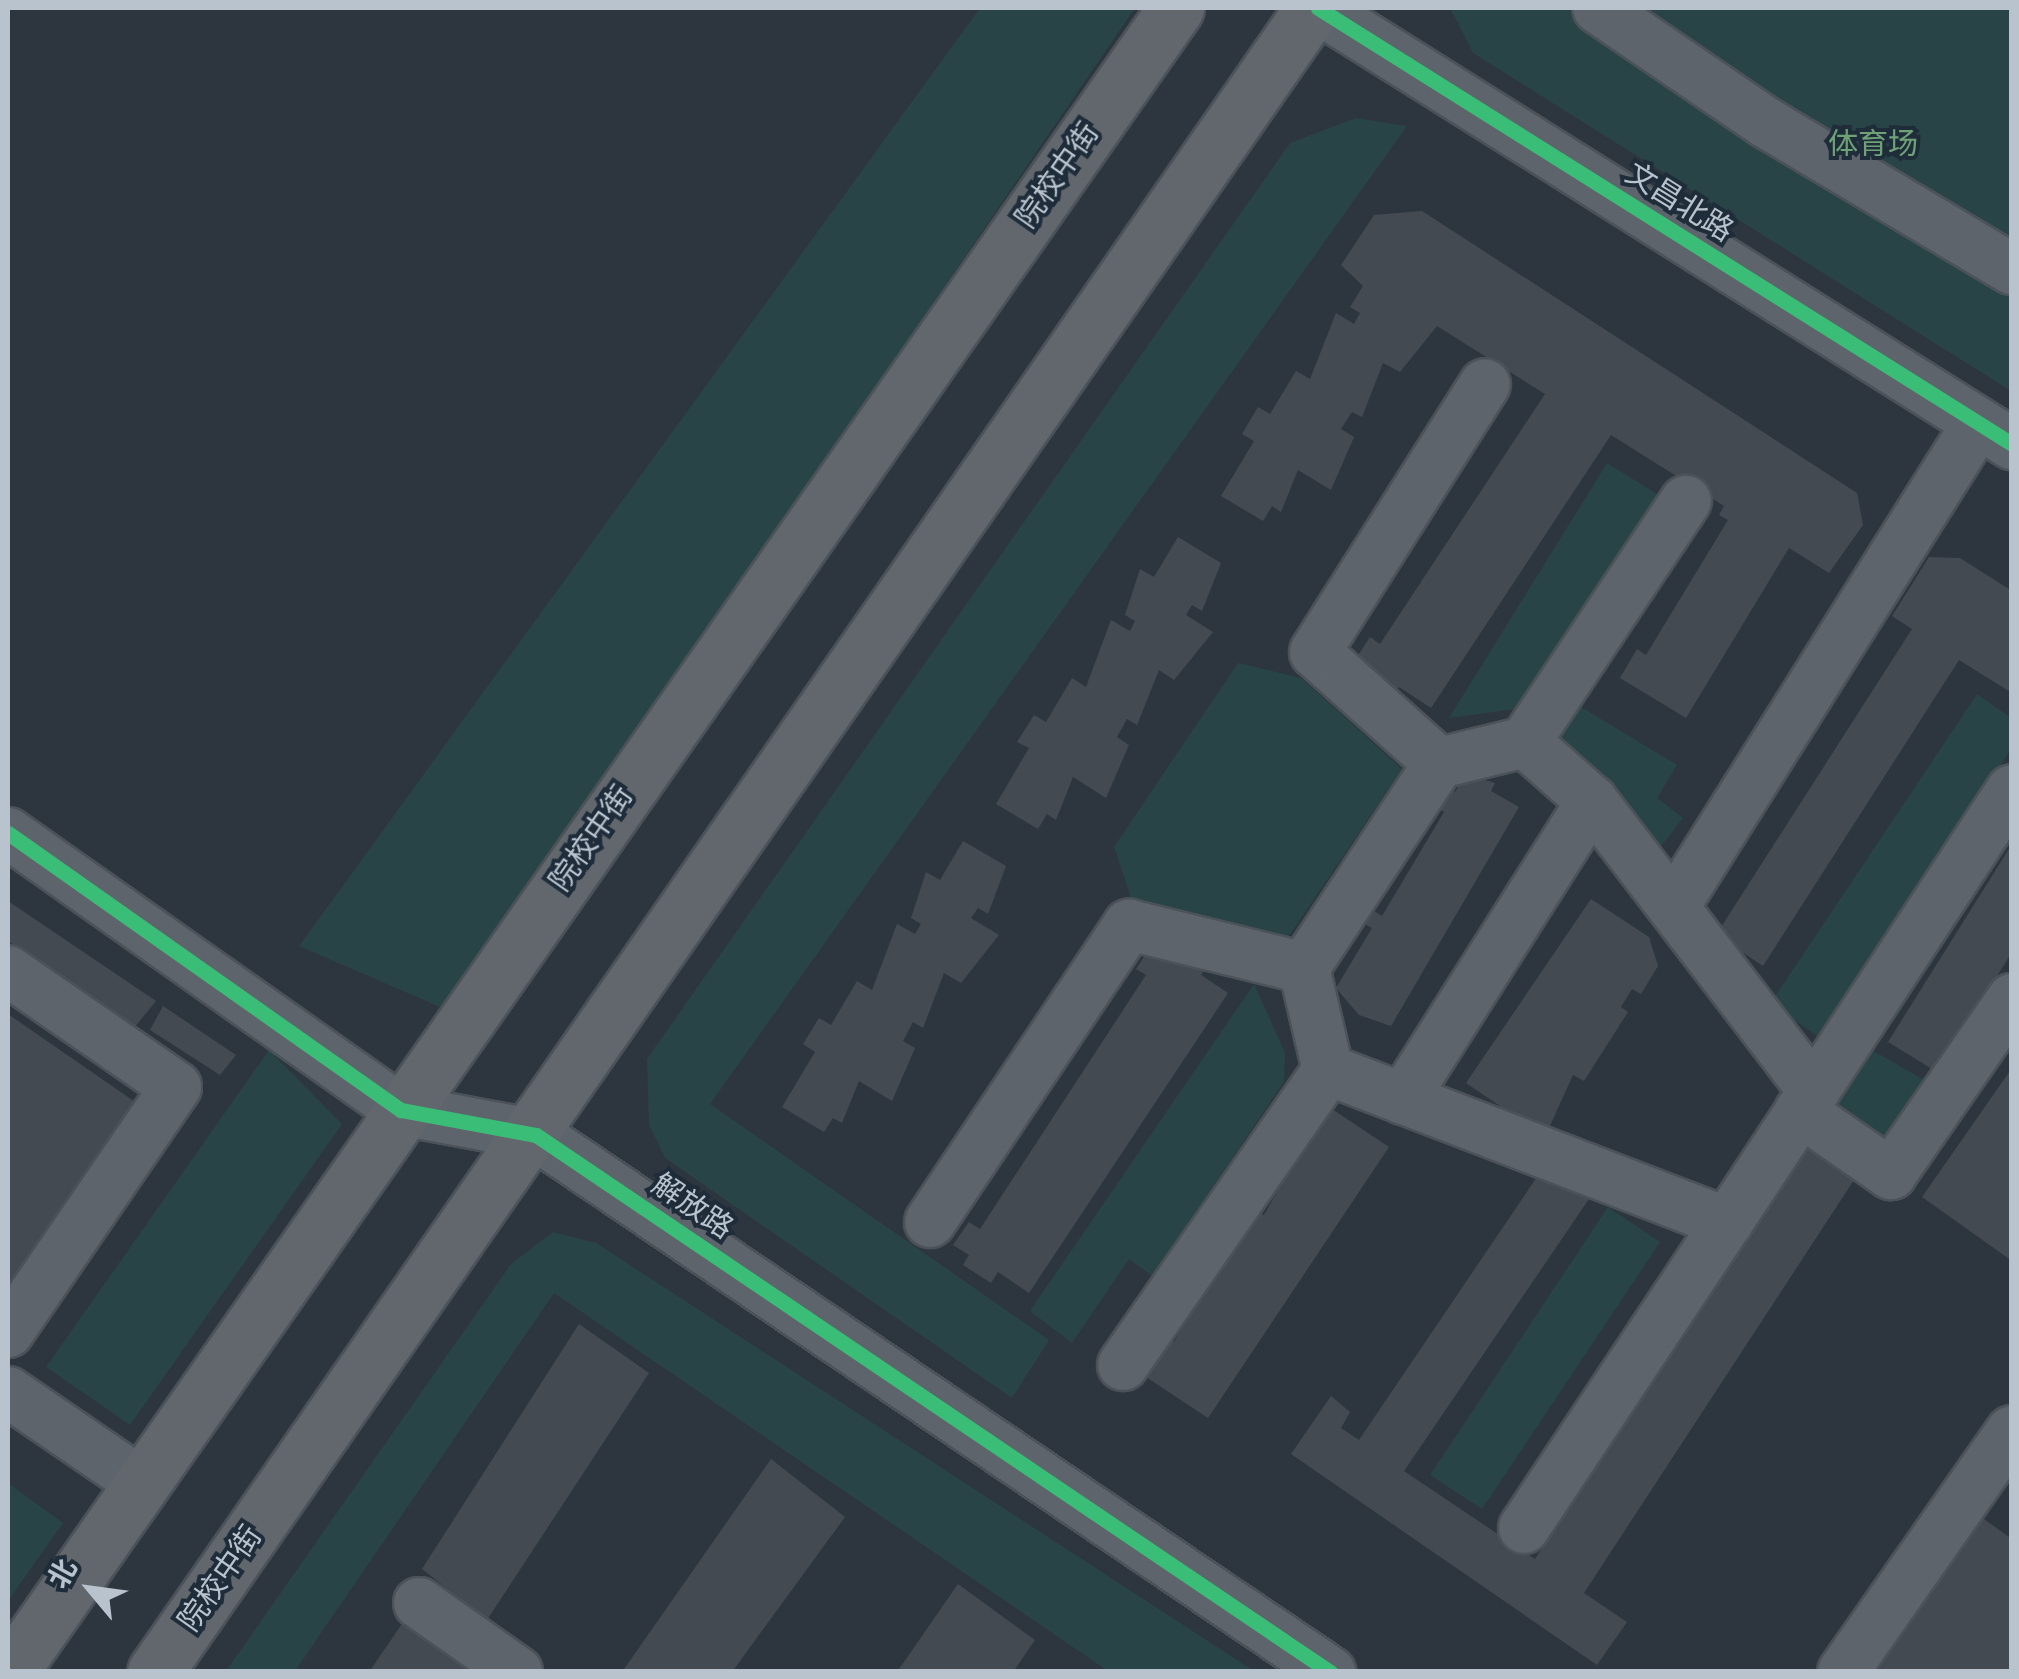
<!DOCTYPE html>
<meta charset="utf-8">
<style>
body{margin:0}
#map{position:relative;width:2019px;height:1679px;overflow:hidden;background:#2d363f;font-family:"Sofia Sans Condensed","Noto Sans SC",sans-serif}
div>[style]{position:absolute}
[style*='--x']{left:calc(var(--x)*1px);top:calc(var(--y)*1px);width:calc(var(--w)*1px);rotate:calc(var(--a)*1deg)}
.green>*{inset:0;background:#294446}
.building>*{inset:0;background:#434a52}
.roads{filter:drop-shadow(2px 0 #4c5259) drop-shadow(-2px 0 #4c5259) drop-shadow(0 2px #4c5259) drop-shadow(0 -2px #4c5259)}
.minor>*{height:50px;margin:-25px;padding:0 25px;transform-origin:25px;border-radius:25px;background:#5e646c}
.major>*{height:55px;margin:-27.5px;padding:0 27.5px;transform-origin:27.5px;border-radius:27.5px;background:#61676d}
.cycleway>*{height:15px;margin:-7.5px;padding:0 7.5px;transform-origin:7.5px;border-radius:7.5px;background:#3abd76}
span{translate:-50% -50%;white-space:nowrap;text-align:center;line-height:1.15;-webkit-text-stroke:8px #1f2d3b;paint-order:stroke}
.park-label{font-size:30px;color:#6ea176}
.street-label{font-size:30px;color:#b9c3ce}
.frame{position:absolute;inset:0;border:10px solid #b9c3ce;pointer-events:none}
.north{position:absolute;left:40px;top:1539px;width:100px;height:100px;-webkit-text-stroke:8px #1f2d3b;paint-order:stroke;rotate:299deg;font-size:28px;font-weight:700;line-height:40px;text-align:center;color:#b9c3ce}
.north::after{content:'';display:block;margin:auto;width:35px;height:45px;background:#b9c3ce;clip-path:polygon(50% 0,100% 100%,50% 72%,0 100%)}
</style>
<div id="map">
<div class="green">
<div style="clip-path:polygon(980px 8px,1135px 8px,449px 1011px,299px 946px)"></div>
<div style="clip-path:polygon(1450px 8px,2011px 8px,2011px 391px,1473px 53px)"></div>
<div style="clip-path:polygon(1356px 118px,1407px 126px,710px 1104px,1049px 1340px,1012px 1398px,665px 1158px,649px 1125px,647px 1059px,1290px 143px)"></div>
<div style="clip-path:polygon(1607px 463px,1662px 497px,1531px 707px,1449px 718px)"></div>
<div style="clip-path:polygon(1238px 663px,1301px 678px,1402px 769px,1285px 942px,1133px 904px,1114px 847px)"></div>
<div style="clip-path:polygon(1977px 694px,2011px 718px,2011px 749px,1822px 1039px,1770px 1004px)"></div>
<div style="clip-path:polygon(1581px 707px,1677px 765px,1657px 798px,1683px 818px,1654px 855px,1557px 742px)"></div>
<div style="clip-path:polygon(1254px 984px,1285px 1053px,1284px 1082px,1152px 1276px,1129px 1259px,1072px 1343px,1030px 1311px)"></div>
<div style="clip-path:polygon(1858px 1042px,1931px 1084px,1889px 1135px,1867px 1137px,1833px 1105px)"></div>
<div style="clip-path:polygon(269px 1050px,342px 1124px,130px 1425px,46px 1367px)"></div>
<div style="clip-path:polygon(1608px 1207px,1660px 1242px,1482px 1509px,1430px 1475px)"></div>
<div style="clip-path:polygon(553px 1232px,596px 1243px,1254px 1671px,1108px 1671px,554px 1293px,295px 1671px,226px 1671px,511px 1264px)"></div>
<div style="clip-path:polygon(8px 1483px,63px 1523px,8px 1601px)"></div>
</div>
<div class="building">
<div style="clip-path:polygon(1422px 211px,1857px 493px,1863px 525px,1829px 573px,1789px 548px,1686px 718px,1620px 678px,1637px 649px,1646px 655px,1728px 520px,1719px 515px,1724px 506px,1611px 435px,1431px 708px,1399px 687px,1392px 698px,1355px 660px,1370px 637px,1380px 644px,1545px 394px,1437px 326px,1400px 372px,1383px 363px,1362px 417px,1352px 412px,1341px 429px,1354px 437px,1331px 490px,1298px 470px,1281px 512px,1272px 506px,1263px 521px,1221px 496px,1254px 441px,1242px 434px,1258px 407px,1270px 414px,1296px 371px,1310px 379px,1336px 313px,1354px 324px,1360px 313px,1350px 307px,1363px 286px,1341px 265px,1374px 215px)"></div>
<div style="clip-path:polygon(1178px 537px,1221px 563px,1202px 611px,1192px 605px,1186px 615px,1213px 632px,1174px 680px,1159px 670px,1137px 725px,1127px 719px,1117px 737px,1129px 745px,1106px 798px,1073px 777px,1056px 820px,1047px 814px,1038px 829px,996px 804px,1029px 748px,1017px 742px,1034px 715px,1046px 722px,1072px 678px,1086px 687px,1111px 620px,1130px 631px,1135px 621px,1125px 615px,1140px 569px,1154px 577px)"></div>
<div style="clip-path:polygon(1929px 557px,1960px 558px,2012px 591px,2012px 693px,1959px 660px,1763px 966px,1716px 935px,1912px 629px,1892px 616px)"></div>
<div style="clip-path:polygon(1465px 774px,1495px 783px,1491px 791px,1519px 807px,1391px 1026px,1359px 1015px,1336px 988px,1372px 928px,1363px 923px,1371px 909px,1382px 916px,1444px 812px,1435px 806px,1446px 786px,1455px 792px)"></div>
<div style="clip-path:polygon(963px 841px,1006px 866px,988px 914px,978px 908px,971px 918px,999px 935px,961px 983px,944px 973px,923px 1028px,913px 1022px,903px 1041px,915px 1048px,892px 1101px,859px 1081px,842px 1123px,833px 1118px,824px 1132px,782px 1107px,815px 1052px,803px 1044px,819px 1018px,831px 1025px,857px 981px,872px 990px,897px 924px,915px 934px,921px 924px,911px 918px,926px 872px,940px 880px)"></div>
<div style="clip-path:polygon(2012px 844px,2012px 952px,1937px 1072px,1888px 1042px)"></div>
<div style="clip-path:polygon(1591px 899px,1649px 937px,1658px 966px,1641px 994px,1632px 989px,1621px 1007px,1628px 1012px,1584px 1081px,1573px 1075px,1548px 1130px,1535px 1130px,1466px 1083px)"></div>
<div style="clip-path:polygon(8px 901px,156px 1001px,134px 1028px,8px 941px)"></div>
<div style="clip-path:polygon(1156px 939px,1208px 964px,1201px 975px,1228px 993px,1029px 1293px,998px 1272px,991px 1283px,963px 1265px,969px 1255px,953px 1245px,969px 1222px,980px 1229px,1146px 975px,1136px 969px)"></div>
<div style="clip-path:polygon(163px 1006px,236px 1055px,220px 1075px,150px 1030px)"></div>
<div style="clip-path:polygon(8px 1014px,138px 1104px,8px 1292px)"></div>
<div style="clip-path:polygon(2012px 1068px,2012px 1261px,1922px 1197px)"></div>
<div style="clip-path:polygon(1326px 1105px,1389px 1147px,1208px 1418px,1140px 1373px,1165px 1335px,1174px 1342px,1253px 1208px,1264px 1215px)"></div>
<div style="clip-path:polygon(1806px 1145px,1854px 1180px,1584px 1593px,1627px 1622px,1597px 1665px,1291px 1454px,1331px 1396px,1350px 1412px,1341px 1428px,1359px 1440px,1543px 1168px,1591px 1196px,1404px 1471px,1535px 1559px)"></div>
<div style="clip-path:polygon(579px 1324px,649px 1373px,487px 1620px,422px 1569px)"></div>
<div style="clip-path:polygon(771px 1459px,845px 1517px,732px 1672px,622px 1672px)"></div>
<div style="clip-path:polygon(1981px 1517px,2012px 1539px,2012px 1672px,1876px 1672px)"></div>
<div style="clip-path:polygon(958px 1584px,1035px 1640px,1013px 1672px,897px 1672px)"></div>
<div style="clip-path:polygon(406px 1618px,478px 1662px,472px 1672px,369px 1672px)"></div>
</div>
<div class="roads">
<div class="minor">
<div style="--x:1318;--y:8;--w:820;--a:32.14"></div>
<div style="--x:1598;--y:8;--w:202;--a:34.3"></div>
<div style="--x:1765;--y:122;--w:287;--a:30.8"></div>
<div style="--x:1525;--y:742;--w:89;--a:41.4"></div>
<div style="--x:1592;--y:801;--w:365;--a:52.6"></div>
<div style="--x:1814;--y:1091;--w:158;--a:123.4"></div>
<div style="--x:1727;--y:1223;--w:427;--a:-159"></div>
<div style="--x:1328;--y:1070;--w:105;--a:-103.2"></div>
<div style="--x:1304;--y:968;--w:245;--a:-56.6"></div>
<div style="--x:1439;--y:763;--w:89;--a:-13.7"></div>
<div style="--x:1525;--y:742;--w:290;--a:-56.3"></div>
<div style="--x:1439;--y:763;--w:166;--a:-138.2"></div>
<div style="--x:1315;--y:652;--w:317;--a:-57.6"></div>
<div style="--x:8;--y:833;--w:481;--a:35.2"></div>
<div style="--x:401;--y:1110;--w:137;--a:10.5"></div>
<div style="--x:536;--y:1135;--w:959;--a:34.07"></div>
<div style="--x:1676;--y:903;--w:567;--a:-57.82"></div>
<div style="--x:8;--y:971;--w:204;--a:34.6"></div>
<div style="--x:176;--y:1087;--w:297;--a:124.4"></div>
<div style="--x:1814;--y:1091;--w:360;--a:-56.7"></div>
<div style="--x:1403;--y:1099;--w:353;--a:-57.6"></div>
<div style="--x:1800;--y:1111;--w:111;--a:34.7"></div>
<div style="--x:1891;--y:1174;--w:213;--a:-55.3"></div>
<div style="--x:930;--y:1222;--w:358;--a:-56.2"></div>
<div style="--x:1129;--y:925;--w:180;--a:13.8"></div>
<div style="--x:1123;--y:1365;--w:359;--a:-55.2"></div>
<div style="--x:8;--y:1392;--w:165;--a:34.4"></div>
<div style="--x:1524;--y:1528;--w:366;--a:-56.4"></div>
<div style="--x:419;--y:1603;--w:120;--a:35.1"></div>
<div style="--x:1843;--y:1672;--w:294;--a:-55"></div>
</div>
<div class="major">
<div style="--x:10;--y:1672;--w:2032;--a:-54.98"></div>
<div style="--x:155;--y:1672;--w:2027;--a:-55.17"></div>
</div>
</div>
<div class="cycleway">
<div style="--x:1318;--y:8;--w:820;--a:32.14"></div>
<div style="--x:8;--y:833;--w:481;--a:35.2"></div>
<div style="--x:401;--y:1110;--w:137;--a:10.5"></div>
<div style="--x:536;--y:1135;--w:959;--a:34.07"></div>
</div>
<div class="park-label">
<span style="left:1873px;top:145px">体育场</span>
</div>
<div class="street-label">
<span style="left:1058px;top:176px;rotate:-55deg">院校中街</span>
<span style="left:1679px;top:203px;rotate:32deg">文昌北路</span>
<span style="left:592px;top:839px;rotate:-55deg">院校中街</span>
<span style="left:692px;top:1207px;rotate:34deg">解放路</span>
<span style="left:221px;top:1579px;rotate:-55deg">院校中街</span>
</div>
<div class="frame"></div>
<div class="north">北</div>
</div>
